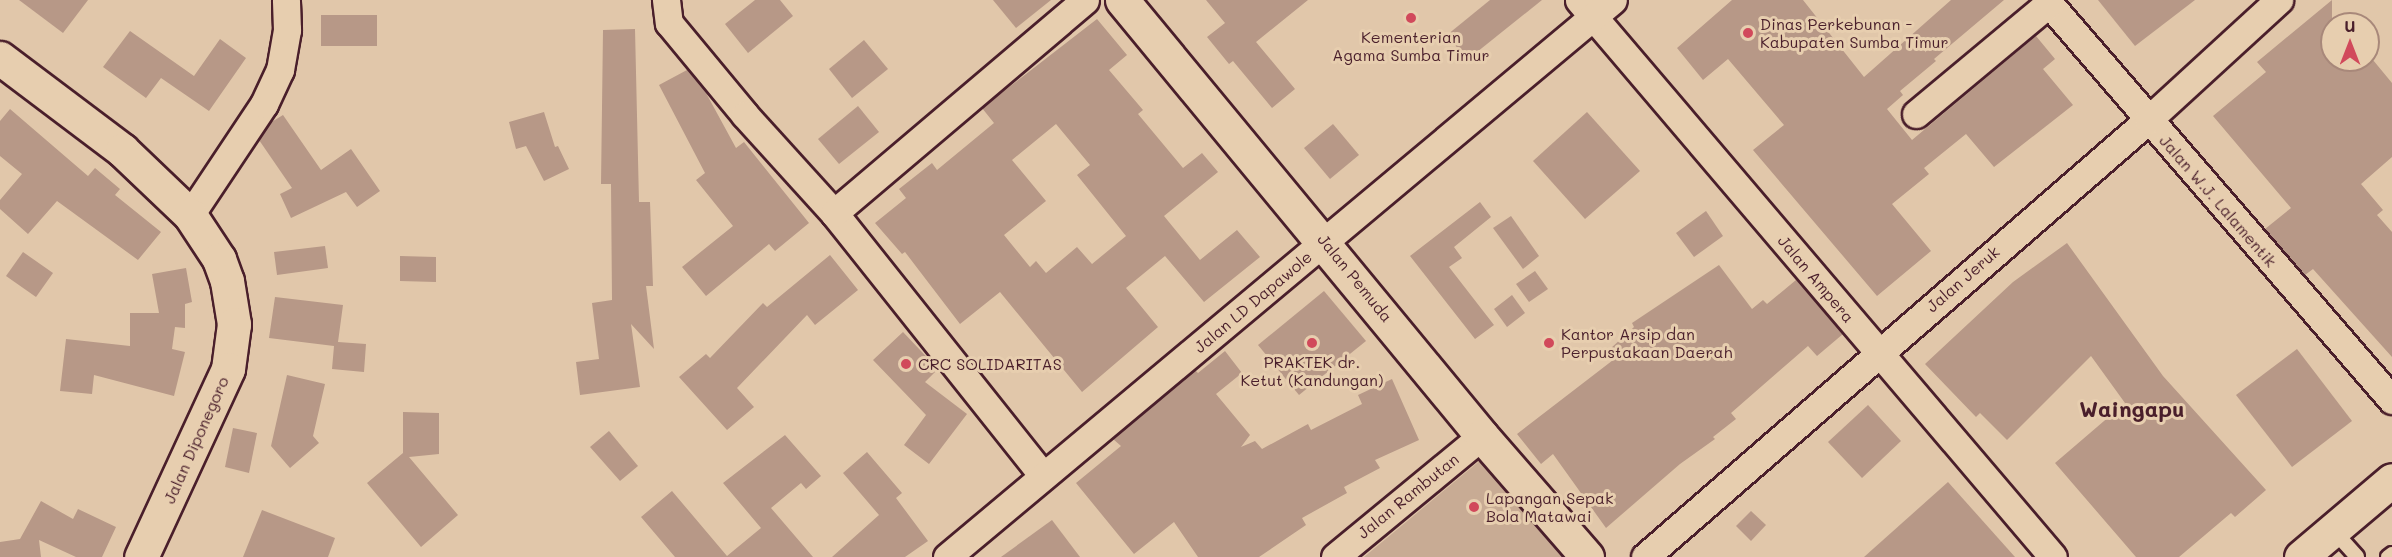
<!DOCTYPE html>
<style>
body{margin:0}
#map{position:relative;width:2392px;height:557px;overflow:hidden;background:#e1c7aa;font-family:Mali,sans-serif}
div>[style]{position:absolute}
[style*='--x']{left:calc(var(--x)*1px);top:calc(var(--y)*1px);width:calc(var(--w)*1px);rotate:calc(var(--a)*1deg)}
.green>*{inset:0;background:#c8ab94}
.building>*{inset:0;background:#b79887}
.roads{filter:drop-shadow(2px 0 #4a1f2b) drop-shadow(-2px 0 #4a1f2b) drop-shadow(0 2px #4a1f2b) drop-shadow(0 -2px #4a1f2b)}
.lane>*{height:14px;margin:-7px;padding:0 7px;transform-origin:7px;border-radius:7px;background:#e7ceaf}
.street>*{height:27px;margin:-13.5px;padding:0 13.5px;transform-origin:13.5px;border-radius:13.5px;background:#e7ceaf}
.secondary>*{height:33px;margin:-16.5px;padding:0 16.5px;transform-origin:16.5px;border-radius:16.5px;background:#e7ceaf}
.highway>*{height:33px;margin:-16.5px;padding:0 16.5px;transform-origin:16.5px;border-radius:16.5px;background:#e7ceaf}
.dots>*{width:16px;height:16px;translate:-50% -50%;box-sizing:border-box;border:3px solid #e7ceaf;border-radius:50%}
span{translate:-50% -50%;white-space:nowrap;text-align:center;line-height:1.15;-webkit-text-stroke:6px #e7ceaf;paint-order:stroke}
.poi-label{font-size:16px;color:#4a1f2b}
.left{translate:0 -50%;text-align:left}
.street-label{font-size:16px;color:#4a1f2b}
.district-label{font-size:22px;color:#4a1f2b;font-weight:700}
.north{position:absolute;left:2320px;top:12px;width:60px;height:60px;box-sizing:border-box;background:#e7ceaf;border:2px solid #a8887a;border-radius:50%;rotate:0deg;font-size:16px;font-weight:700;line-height:24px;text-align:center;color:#4a1f2b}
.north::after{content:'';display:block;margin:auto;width:21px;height:27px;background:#d1495b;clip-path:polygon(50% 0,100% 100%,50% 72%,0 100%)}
</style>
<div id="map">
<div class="green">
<div style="clip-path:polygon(1483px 458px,1567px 557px,1364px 557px)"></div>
</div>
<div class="building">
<div style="clip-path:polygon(19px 0,88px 0,63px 33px)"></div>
<div style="clip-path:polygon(755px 0,780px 0,793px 16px,748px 53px,725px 24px)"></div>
<div style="clip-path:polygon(993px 0,1051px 0,1016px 28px)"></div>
<div style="clip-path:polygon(1206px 0,1308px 0,1256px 42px,1295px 89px,1272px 108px,1233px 61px,1229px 64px,1207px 37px,1225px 23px)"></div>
<div style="clip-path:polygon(1490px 0,1542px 0,1467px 60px,1447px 35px)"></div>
<div style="clip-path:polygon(1732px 0,1803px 0,1864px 77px,1951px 0,2004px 0,1934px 59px,1936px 61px,1900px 91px,1903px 95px,1887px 109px,1912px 140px,2036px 36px,2055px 59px,2043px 69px,2073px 105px,1994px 167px,1966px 134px,1924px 168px,1929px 174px,1892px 204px,1931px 251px,1877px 296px,1753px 150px,1784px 125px,1728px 59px,1703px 80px,1677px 48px)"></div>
<div style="clip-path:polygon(2098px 0,2195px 0,2135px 46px)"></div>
<div style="clip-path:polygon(2332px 0,2332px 60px,2373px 60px,2392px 83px,2392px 157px,2361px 184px,2383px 210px,2377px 215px,2392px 232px,2392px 357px,2313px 269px,2305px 275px,2265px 229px,2291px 208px,2213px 116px,2266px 72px,2257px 62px)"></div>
<div style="clip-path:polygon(321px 15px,377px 15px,377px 46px,321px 46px)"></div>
<div style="clip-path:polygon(evenodd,1097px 19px,1127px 55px,1109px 70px,1143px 110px,1138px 114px,1183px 168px,1202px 153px,1218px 172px,1164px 216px,1200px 260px,1237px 230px,1260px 257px,1204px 302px,1165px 256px,1126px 288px,1158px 327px,1082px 392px,1000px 292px,960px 324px,905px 252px,902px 254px,875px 223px,906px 198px,899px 189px,932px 163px,937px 170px,994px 123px,982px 108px,1097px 19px,1056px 124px,1090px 165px,1077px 175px,1126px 236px,1092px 264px,1077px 247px,1046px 273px,1036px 261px,1030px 267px,1004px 235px,1046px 201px,1012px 160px,1056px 124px)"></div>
<div style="clip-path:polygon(635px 29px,639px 202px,650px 202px,653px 286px,646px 286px,654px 349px,631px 324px,640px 387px,580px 395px,576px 362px,599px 359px,592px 303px,612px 300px,611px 184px,601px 184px,603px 30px)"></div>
<div style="clip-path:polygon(130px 31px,194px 76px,220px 39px,246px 58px,209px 111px,161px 78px,146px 98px,103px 67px)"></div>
<div style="clip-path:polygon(864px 40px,888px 69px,852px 98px,829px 69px)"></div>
<div style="clip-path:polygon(687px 70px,706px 93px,736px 148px,744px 142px,809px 223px,775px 251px,769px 244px,706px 296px,682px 267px,733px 226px,696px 180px,705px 173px,659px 85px)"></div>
<div style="clip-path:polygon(858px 106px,879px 132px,839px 164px,818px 139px)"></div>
<div style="clip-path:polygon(10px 109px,88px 176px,95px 168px,120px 189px,115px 195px,161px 232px,138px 260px,57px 201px,28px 234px,0 209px,0 200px,22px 174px,0 156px,0 121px)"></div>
<div style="clip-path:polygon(544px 112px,555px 147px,558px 146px,569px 169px,544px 181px,526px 146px,516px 149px,509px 122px)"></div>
<div style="clip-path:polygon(1587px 112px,1640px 171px,1585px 219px,1533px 161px)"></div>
<div style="clip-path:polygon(283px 115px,321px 170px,351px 149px,380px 191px,357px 207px,346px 192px,291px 218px,280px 194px,292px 188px,259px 140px,270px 123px)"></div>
<div style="clip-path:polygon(1333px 124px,1359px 155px,1330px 179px,1304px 148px)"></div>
<div style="clip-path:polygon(1480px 202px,1491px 217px,1454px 247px,1462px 258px,1449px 267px,1494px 325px,1475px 339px,1410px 256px)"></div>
<div style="clip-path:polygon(1706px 211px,1723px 236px,1694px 257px,1676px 233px)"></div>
<div style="clip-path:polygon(1511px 216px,1539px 256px,1523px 269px,1493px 228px)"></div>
<div style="clip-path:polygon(2067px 243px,2163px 376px,2266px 490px,2235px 517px,2231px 513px,2179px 557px,2136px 557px,2055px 463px,2125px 403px,2091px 356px,2007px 440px,1980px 413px,1976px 417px,1925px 364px,2013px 282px)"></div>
<div style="clip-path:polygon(325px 246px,328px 268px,277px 275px,274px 252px)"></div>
<div style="clip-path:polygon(23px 252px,53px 273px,36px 297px,6px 276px)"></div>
<div style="clip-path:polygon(830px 255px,858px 290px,815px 325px,807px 315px,737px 388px,754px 407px,727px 430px,679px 377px,706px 354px,710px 358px,763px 303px,767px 307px)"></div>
<div style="clip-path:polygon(400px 256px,436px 257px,436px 282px,400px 281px)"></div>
<div style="clip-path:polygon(1719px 265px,1752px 309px,1763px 300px,1767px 304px,1796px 280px,1843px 334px,1817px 356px,1808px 346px,1731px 413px,1736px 419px,1713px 437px,1715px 439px,1680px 464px,1606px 528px,1553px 454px,1541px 464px,1517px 434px,1617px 357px,1610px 349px,1634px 327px,1632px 323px)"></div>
<div style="clip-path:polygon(186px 268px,192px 302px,185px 304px,185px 328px,175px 327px,172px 349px,185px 352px,174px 396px,94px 375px,92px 394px,60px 391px,66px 339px,130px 346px,130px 313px,159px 313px,152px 274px)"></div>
<div style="clip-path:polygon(1535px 271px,1548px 289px,1529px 302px,1516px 284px)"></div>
<div style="clip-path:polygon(1324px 291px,1366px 341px,1299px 395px,1258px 345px)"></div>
<div style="clip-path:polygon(1512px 295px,1525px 313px,1507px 327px,1494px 309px)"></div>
<div style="clip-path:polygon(275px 297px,343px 305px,338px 342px,366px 344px,364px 372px,332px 369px,334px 346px,269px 338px)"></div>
<div style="clip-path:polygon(903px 332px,938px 369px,925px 382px,967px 414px,929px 464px,904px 445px,926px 415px,873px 360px)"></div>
<div style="clip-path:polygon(2297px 349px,2352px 421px,2292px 467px,2236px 395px)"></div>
<div style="clip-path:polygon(1225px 351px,1242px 373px,1216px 394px,1250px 435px,1241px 447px,1255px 441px,1262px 449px,1308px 424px,1311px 430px,1362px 404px,1358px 395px,1392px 379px,1419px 440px,1375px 460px,1380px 468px,1344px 487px,1347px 493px,1302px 518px,1306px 525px,1259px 557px,1198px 557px,1174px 522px,1134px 554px,1076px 483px,1121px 446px,1113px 439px,1120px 433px,1195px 370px,1198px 373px)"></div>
<div style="clip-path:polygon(287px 375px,325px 384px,313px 436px,319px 443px,290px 468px,271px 446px)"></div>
<div style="clip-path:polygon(1868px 405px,1901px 441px,1862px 478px,1828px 442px)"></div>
<div style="clip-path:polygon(403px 412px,439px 413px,439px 454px,409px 457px,458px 515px,421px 547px,367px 483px,403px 453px)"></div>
<div style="clip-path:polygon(233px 428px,257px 433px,249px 473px,225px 467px)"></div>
<div style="clip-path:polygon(609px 431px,638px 466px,620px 481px,590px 447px)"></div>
<div style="clip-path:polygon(785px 435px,821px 476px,806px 489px,801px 483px,771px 508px,813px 557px,675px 557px,641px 517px,672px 491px,727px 556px,761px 528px,723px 483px)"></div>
<div style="clip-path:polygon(867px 452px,902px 493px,896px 498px,928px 541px,905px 557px,832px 557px,879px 515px,843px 473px)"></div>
<div style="clip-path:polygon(1948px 482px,2015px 557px,1864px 557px)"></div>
<div style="clip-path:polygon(41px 501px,73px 519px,78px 509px,116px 527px,102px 557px,76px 557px,39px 540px,41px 557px,0 557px,0 542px,20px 539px)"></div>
<div style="clip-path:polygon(262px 510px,335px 538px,328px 557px,243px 557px)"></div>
<div style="clip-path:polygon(1751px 511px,1766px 525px,1751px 541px,1736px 526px)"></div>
<div style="clip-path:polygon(1052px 520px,1080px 557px,1001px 557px)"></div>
</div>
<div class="roads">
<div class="lane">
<div style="--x:2333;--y:530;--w:36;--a:48"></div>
<div style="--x:2388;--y:557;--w:5;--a:-37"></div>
</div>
<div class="street">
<div style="--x:666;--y:0;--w:23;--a:83"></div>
<div style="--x:669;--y:23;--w:119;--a:50.4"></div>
<div style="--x:745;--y:115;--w:132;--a:47.8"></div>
<div style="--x:834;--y:213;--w:336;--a:51.5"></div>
<div style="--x:1579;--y:0;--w:731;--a:49.6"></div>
<div style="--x:2046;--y:0;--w:529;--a:49.14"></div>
<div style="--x:1916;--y:114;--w:173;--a:-39.8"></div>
<div style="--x:834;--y:213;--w:329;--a:-40.3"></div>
<div style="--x:190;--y:215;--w:133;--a:-56.3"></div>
<div style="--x:264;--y:104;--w:38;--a:-65"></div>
<div style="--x:280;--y:70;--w:41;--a:-80.1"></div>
<div style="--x:287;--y:30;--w:30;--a:-92"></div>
<div style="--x:947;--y:557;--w:868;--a:-39.91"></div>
<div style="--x:1335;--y:557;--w:190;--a:-39.5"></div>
<div style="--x:1645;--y:557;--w:666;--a:-40.98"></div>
<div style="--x:2148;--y:120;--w:178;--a:-42.5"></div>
</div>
<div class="secondary">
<div style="--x:1122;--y:0;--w:565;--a:50.45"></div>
<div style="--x:1482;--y:436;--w:160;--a:49"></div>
<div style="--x:2301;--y:557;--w:119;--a:-40.2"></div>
</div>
<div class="highway">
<div style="--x:0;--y:58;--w:153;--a:37"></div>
<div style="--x:122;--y:150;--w:94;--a:43.7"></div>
<div style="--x:190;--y:215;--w:53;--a:56.6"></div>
<div style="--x:219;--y:259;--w:23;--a:70"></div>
<div style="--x:227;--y:281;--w:44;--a:80.8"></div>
<div style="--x:234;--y:324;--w:45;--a:97.6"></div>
<div style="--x:228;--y:369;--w:207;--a:114.8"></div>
</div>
</div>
<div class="dots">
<div style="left:1411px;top:18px;background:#d1495b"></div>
<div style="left:1748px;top:33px;background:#d1495b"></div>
<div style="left:1312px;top:343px;background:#d1495b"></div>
<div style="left:1549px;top:343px;background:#d1495b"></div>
<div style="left:906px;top:364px;background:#d1495b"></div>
<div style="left:1474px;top:507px;background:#d1495b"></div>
</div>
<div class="poi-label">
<span class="left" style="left:1760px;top:33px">Dinas Perkebunan -<br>Kabupaten Sumba Timur</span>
<span style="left:1411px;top:46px">Kementerian<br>Agama Sumba Timur</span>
<span class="left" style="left:1561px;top:343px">Kantor Arsip dan<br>Perpustakaan Daerah</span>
<span style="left:1312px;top:371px">PRAKTEK dr.<br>Ketut (Kandungan)</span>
<span class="left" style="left:918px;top:364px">CRC SOLIDARITAS</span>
<span class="left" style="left:1486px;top:507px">Lapangan Sepak<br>Bola Matawai</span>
</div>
<div class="street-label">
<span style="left:2218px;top:201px;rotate:49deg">Jalan W.J. Lalamentik</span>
<span style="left:1355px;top:278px;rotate:51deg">Jalan Pemuda</span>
<span style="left:1816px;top:279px;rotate:50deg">Jalan Ampera</span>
<span style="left:1963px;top:279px;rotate:-41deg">Jalan Jeruk</span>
<span style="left:1253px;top:302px;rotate:-40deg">Jalan LD Dapawole</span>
<span style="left:196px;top:440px;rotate:-66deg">Jalan Diponegoro</span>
<span style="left:1408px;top:496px;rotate:-39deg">Jalan Rambutan</span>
</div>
<div class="district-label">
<span style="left:2132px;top:409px">Waingapu</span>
</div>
<div class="north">U</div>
</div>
